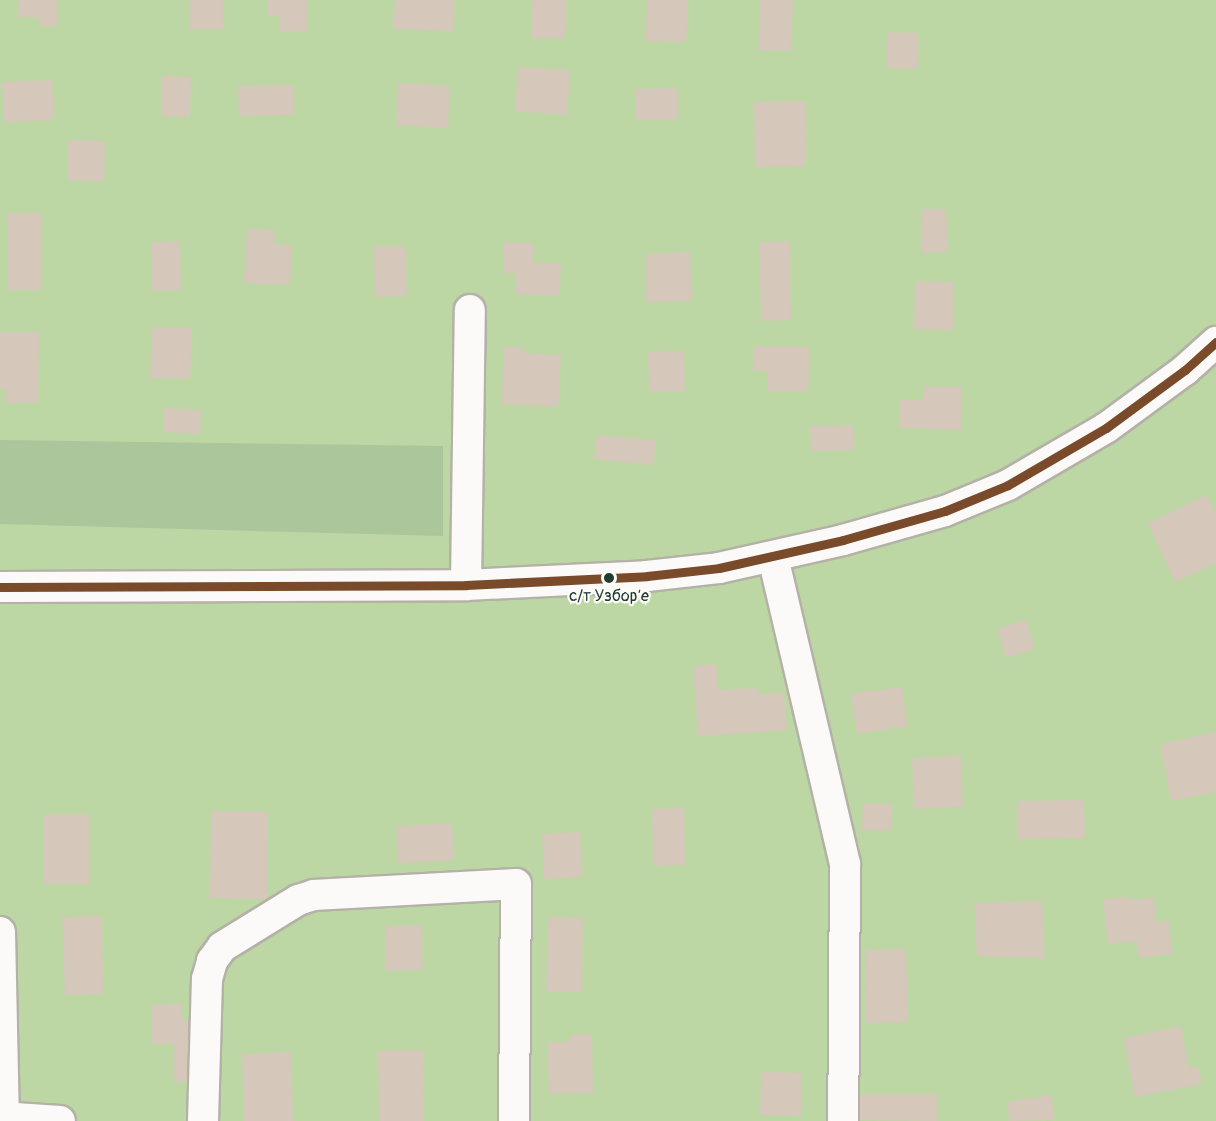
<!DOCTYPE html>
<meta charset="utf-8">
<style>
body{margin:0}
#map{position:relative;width:1216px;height:1121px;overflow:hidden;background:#eae0d2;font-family:Pangolin,sans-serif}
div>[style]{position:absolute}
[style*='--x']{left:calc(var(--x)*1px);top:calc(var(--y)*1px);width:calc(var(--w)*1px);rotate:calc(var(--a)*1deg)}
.green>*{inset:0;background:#bcd6a4}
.forest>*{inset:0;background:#acc69b}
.building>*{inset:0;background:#d5c8ba}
.roads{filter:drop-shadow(2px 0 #b4b1a7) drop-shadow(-2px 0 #b4b1a7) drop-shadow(0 2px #b4b1a7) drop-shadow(0 -2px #b4b1a7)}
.street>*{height:30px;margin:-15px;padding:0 15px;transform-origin:15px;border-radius:15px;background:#fcfaf8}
.bus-1>*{height:9px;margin:-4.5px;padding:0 4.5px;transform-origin:4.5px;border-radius:4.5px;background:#7a4b2a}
.dots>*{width:16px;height:16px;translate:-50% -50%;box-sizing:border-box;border:3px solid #fdfcf7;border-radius:50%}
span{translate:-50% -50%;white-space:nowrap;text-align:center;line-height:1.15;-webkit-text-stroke:4.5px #fdfcf7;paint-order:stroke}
.bus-label{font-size:16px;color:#1f3d34}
</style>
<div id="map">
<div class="green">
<div style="clip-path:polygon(0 0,1216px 0,1216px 1121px,0 1121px)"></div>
</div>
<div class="forest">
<div style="clip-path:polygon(0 440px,443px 446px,443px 536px,0 524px)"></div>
</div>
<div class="building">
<div style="clip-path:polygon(19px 0,58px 0,58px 26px,40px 26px,40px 18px,18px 17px)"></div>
<div style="clip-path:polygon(190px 0,223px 0,223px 29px,190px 29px)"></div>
<div style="clip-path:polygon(268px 0,307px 0,307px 31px,280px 31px,280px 16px,268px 16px)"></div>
<div style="clip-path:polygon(395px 0,454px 0,453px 31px,393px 29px)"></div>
<div style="clip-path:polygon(532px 0,566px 0,565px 38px,531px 38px)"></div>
<div style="clip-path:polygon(647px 0,688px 0,686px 42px,645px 41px)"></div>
<div style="clip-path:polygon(760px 0,793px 0,791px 51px,758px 50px)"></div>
<div style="clip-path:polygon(887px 32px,918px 33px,917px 69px,886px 68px)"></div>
<div style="clip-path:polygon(518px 67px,570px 70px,567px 115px,515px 111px)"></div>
<div style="clip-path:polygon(162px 76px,191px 77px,190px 117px,162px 116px)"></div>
<div style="clip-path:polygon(52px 80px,54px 120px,4px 122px,2px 82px)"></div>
<div style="clip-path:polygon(398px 83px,450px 86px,448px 128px,396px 125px)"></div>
<div style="clip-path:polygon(293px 85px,293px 115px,239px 116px,238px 86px)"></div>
<div style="clip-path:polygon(677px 88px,677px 120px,636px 120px,636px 89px)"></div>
<div style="clip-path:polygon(805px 101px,806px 166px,755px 167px,754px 102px)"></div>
<div style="clip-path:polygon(68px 140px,105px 141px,104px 182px,67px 180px)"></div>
<div style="clip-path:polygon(921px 209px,946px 209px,948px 252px,922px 253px)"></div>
<div style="clip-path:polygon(7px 213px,41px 213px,41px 290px,7px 290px)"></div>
<div style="clip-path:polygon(247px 229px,275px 230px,274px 244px,292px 245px,290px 285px,244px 283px)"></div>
<div style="clip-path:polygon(180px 241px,181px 290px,152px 291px,151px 242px)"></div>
<div style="clip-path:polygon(789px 241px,791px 320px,761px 321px,759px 242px)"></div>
<div style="clip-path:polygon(504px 242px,534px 243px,533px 262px,561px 263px,559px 296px,515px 294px,515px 273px,503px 273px)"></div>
<div style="clip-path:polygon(373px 246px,405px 246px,407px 296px,375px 297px)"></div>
<div style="clip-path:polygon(690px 252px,692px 301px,646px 302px,645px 254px)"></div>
<div style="clip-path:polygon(915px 281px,954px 282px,953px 330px,914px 329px)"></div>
<div style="clip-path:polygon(152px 327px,192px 328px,190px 379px,150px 378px)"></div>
<div style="clip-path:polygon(0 332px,39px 332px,38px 403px,5px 403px,5px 388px,0 388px)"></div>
<div style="clip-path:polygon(504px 346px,523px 348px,523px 353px,561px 355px,558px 407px,501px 404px)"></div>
<div style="clip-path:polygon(754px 346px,810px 347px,808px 391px,768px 391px,768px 371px,753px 371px)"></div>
<div style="clip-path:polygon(648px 351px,684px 351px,685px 391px,649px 392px)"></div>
<div style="clip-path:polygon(924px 386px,962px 387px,961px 430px,899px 428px,900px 400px,924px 400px)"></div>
<div style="clip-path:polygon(164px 408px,201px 410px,200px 434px,163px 432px)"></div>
<div style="clip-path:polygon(853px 425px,854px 450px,811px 451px,810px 426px)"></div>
<div style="clip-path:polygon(597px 435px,656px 440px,653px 465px,594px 459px)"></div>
<div style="clip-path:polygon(1207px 495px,1216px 515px,1216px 563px,1175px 582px,1148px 523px)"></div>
<div style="clip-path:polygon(1026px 620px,1035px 649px,1006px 658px,997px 629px)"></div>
<div style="clip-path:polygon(716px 664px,718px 690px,757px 688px,757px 694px,784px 693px,787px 730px,698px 736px,693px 666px)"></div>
<div style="clip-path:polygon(902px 687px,908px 726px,857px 734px,851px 694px)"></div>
<div style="clip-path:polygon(1216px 732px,1216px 792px,1171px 801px,1160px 744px)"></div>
<div style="clip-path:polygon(961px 756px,963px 807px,914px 809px,912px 758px)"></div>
<div style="clip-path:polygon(1084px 800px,1085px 838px,1018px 839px,1018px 801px)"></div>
<div style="clip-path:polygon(863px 803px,892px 804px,891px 830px,862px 830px)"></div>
<div style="clip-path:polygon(684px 808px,685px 865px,653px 866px,652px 809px)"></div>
<div style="clip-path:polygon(211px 811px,268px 812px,267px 899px,210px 898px)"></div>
<div style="clip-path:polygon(44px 814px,89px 814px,89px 884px,44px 884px)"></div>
<div style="clip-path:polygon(452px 823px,454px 860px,398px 863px,396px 826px)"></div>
<div style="clip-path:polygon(580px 832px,582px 877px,544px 879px,542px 834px)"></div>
<div style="clip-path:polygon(1128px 897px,1129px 900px,1154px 897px,1156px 922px,1169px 921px,1172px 954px,1139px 958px,1137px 941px,1108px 944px,1103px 899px)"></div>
<div style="clip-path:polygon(1042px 901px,1045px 958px,977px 956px,974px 903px)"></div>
<div style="clip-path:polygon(102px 916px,103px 994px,65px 995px,62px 917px)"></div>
<div style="clip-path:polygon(548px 917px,583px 918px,581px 992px,546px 991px)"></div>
<div style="clip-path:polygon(421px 925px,423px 970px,386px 971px,385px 926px)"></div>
<div style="clip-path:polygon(906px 949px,908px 1022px,866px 1023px,865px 950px)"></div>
<div style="clip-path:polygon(181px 1004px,181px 1019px,198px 1019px,199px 1081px,174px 1082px,173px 1044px,151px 1044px,151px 1005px)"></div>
<div style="clip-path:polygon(1181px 1026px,1189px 1068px,1198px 1066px,1202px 1084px,1135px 1097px,1124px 1038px)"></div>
<div style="clip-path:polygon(592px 1034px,593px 1093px,549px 1094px,547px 1042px,570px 1042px,570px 1035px)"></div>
<div style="clip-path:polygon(423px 1050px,424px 1121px,379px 1121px,378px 1051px)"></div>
<div style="clip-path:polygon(291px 1052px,293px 1121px,244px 1121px,242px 1054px)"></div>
<div style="clip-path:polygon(761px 1072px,802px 1073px,801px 1116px,760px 1115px)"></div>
<div style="clip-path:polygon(855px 1094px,938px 1094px,938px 1121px,855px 1120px)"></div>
<div style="clip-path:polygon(1051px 1095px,1055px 1120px,1010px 1121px,1006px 1102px)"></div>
</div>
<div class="roads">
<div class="street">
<div style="--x:773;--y:557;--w:315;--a:76.8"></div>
<div style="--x:845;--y:864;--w:257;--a:90.4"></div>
<div style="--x:466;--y:585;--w:275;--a:-89.2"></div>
<div style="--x:0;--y:587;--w:466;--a:-0.2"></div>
<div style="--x:466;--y:585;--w:181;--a:-2.8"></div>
<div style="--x:647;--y:576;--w:72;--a:-6.3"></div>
<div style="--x:719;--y:568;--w:127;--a:-12.7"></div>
<div style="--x:843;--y:540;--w:106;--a:-15.9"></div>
<div style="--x:945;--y:511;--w:68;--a:-22.4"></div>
<div style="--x:1008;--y:485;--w:113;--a:-30.2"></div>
<div style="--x:1106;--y:428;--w:98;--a:-36.3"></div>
<div style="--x:1185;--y:370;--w:42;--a:-42.1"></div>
<div style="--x:0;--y:932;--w:189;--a:88.8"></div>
<div style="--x:0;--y:1117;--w:60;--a:3.8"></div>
<div style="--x:203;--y:1121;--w:142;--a:-88.4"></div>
<div style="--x:207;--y:979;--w:19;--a:-74"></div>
<div style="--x:212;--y:961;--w:17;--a:-54"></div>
<div style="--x:222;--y:947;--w:89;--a:-31.7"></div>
<div style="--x:298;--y:900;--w:17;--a:-17"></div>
<div style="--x:314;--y:895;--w:202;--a:-3.1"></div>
<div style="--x:516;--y:884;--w:237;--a:90.5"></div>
</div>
</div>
<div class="bus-1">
<div style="--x:0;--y:587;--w:466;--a:-0.2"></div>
<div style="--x:466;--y:585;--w:181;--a:-2.8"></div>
<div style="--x:647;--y:576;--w:72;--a:-6.3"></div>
<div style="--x:719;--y:568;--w:127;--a:-12.7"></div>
<div style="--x:843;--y:540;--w:106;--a:-15.9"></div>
<div style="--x:945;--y:511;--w:68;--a:-22.4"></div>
<div style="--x:1008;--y:485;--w:113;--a:-30.2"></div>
<div style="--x:1106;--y:428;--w:98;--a:-36.3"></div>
<div style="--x:1185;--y:370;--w:42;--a:-42.1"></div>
</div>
<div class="dots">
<div style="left:609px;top:578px;background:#1f3d34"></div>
</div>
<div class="bus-label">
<span style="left:609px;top:596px">с/т Узборʼе</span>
</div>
</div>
